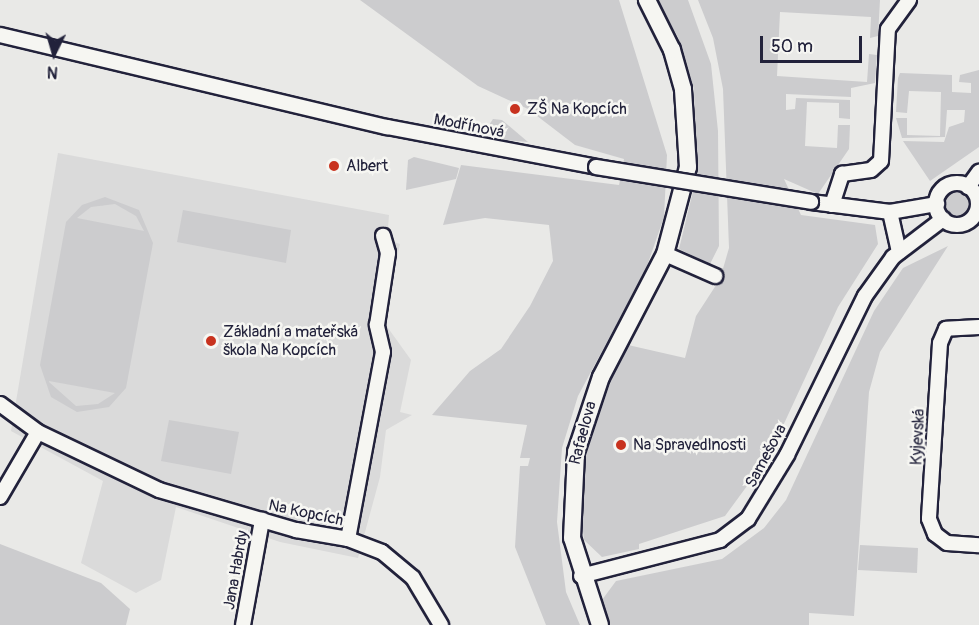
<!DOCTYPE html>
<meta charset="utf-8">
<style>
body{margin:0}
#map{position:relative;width:979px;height:625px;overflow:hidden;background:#e9e9e7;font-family:Pangolin,sans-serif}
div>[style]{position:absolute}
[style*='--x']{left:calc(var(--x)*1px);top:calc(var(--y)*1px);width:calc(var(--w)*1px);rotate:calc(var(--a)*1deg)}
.built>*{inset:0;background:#dadada}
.green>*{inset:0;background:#ccccce}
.round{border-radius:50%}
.roads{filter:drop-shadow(2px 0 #22223b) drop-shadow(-2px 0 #22223b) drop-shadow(0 2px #22223b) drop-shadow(0 -2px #22223b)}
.minor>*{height:14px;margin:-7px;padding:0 7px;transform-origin:7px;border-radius:7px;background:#f6f6f2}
.minor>.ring{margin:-7px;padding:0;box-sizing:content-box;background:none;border:14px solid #f6f6f2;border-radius:50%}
.major>*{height:16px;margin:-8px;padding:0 8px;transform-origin:8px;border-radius:8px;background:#f6f6f2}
.bridges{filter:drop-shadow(2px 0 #22223b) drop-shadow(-2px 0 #22223b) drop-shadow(0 2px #22223b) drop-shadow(0 -2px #22223b)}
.minor-bridge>*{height:14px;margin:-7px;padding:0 7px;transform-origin:7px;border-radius:7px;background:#f6f6f2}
.dots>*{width:16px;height:16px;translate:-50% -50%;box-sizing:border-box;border:3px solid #f6f6f2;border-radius:50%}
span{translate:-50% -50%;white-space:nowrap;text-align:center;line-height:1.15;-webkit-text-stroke:5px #f6f6f2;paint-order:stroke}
.poi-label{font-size:16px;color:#22223b}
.left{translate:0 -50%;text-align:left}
.street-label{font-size:16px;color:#22223b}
.north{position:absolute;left:24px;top:24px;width:60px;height:60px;-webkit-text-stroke:4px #f6f6f2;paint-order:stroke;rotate:185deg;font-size:16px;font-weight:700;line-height:24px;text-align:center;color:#22223b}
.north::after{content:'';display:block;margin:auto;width:21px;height:27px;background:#22223b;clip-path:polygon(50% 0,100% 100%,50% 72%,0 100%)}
.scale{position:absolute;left:760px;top:36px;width:102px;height:27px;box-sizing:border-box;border:3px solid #22223b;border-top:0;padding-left:8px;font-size:18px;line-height:21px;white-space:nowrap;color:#22223b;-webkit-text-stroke:4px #f6f6f2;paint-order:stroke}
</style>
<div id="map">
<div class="built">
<div style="clip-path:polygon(58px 153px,389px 215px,387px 240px,400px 244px,383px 321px,411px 360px,400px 412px,412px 415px,386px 430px,380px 477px,358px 558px,280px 542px,176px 507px,161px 580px,136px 593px,81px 563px,103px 481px,11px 431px)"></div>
</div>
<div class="green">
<div style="clip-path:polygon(360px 0,619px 0,667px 155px,664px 217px,646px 269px,578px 396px,562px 448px,557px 522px,566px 592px,580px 625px,546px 625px,515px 547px,520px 466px,528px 466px,530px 458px,520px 458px,527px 425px,432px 415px,470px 371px,501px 349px,530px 306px,553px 261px,549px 225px,485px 218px,443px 225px,461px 165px,619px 185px,624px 159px,575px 145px,528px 109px,478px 86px)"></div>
<div style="clip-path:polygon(657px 0,688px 0,711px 64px,718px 131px,719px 246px,710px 264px,679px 249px,696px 179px,694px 89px,678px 37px)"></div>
<div style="clip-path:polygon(698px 0,880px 0,878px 36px,870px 38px,871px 17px,780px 12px,777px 76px,867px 82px,869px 54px,877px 55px,875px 83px,851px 88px,851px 97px,786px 94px,786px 110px,795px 109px,796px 98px,850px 100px,850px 119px,839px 118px,839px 103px,807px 102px,805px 146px,837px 148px,838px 125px,850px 125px,849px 149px,818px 194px,784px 179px,801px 215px,875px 225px,878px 244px,838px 307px,769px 456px,725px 516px,639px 544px,639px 549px,602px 557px,584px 540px,580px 505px,586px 449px,599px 403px,628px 345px,685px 358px,696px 316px,720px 279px,729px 248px,723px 89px,713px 38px)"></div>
<div style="clip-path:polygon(979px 70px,979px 147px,930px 181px,903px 141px,944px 142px,949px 127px,964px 122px,965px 110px,947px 110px,945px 137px,902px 138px,896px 118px,907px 118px,907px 135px,940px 136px,941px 92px,909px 91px,907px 113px,896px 112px,898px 78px,900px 73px,952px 75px,952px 92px,971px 93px,971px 83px,959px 82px,960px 75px)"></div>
<div style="clip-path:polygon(493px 119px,502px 120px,528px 142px,493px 139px,487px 128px)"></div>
<div style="clip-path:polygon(414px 157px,459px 168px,456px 179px,406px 190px,408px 160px)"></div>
<div class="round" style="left:945px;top:192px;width:24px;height:24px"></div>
<div style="clip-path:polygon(evenodd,105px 197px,139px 210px,153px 243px,126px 388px,109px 407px,77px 412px,51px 397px,40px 365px,66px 222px,82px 205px,105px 197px,115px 204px,136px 216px,144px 231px,77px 218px,91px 207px,115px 204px,105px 197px,49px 382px,49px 381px,115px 393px,98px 404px,76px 406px,49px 382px)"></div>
<div style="clip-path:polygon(183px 210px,291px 230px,286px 263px,177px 242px)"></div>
<div style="clip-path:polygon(948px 246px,880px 352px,869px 392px,854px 616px,809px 613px,809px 625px,610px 625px,602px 600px,616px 581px,722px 559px,764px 528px,786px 500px,874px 311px,903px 268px)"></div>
<div style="clip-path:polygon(169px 420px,239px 432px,231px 474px,161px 461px)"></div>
<div style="clip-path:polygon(0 544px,101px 583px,130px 609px,126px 625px,0 625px)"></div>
<div style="clip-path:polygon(860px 545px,918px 548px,917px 573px,858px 570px)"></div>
</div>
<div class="roads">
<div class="minor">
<div style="--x:0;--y:35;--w:398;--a:13.4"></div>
<div style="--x:387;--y:127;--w:213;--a:10.8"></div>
<div class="ring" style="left:936px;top:183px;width:28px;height:28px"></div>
<div style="--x:968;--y:187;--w:19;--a:-54"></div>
<div style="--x:811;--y:202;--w:80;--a:7.2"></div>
<div style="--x:890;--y:212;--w:48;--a:-9.7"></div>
<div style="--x:832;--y:205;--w:33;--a:-72"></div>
<div style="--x:842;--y:174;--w:29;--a:-8"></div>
<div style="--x:871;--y:170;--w:13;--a:-42"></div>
<div style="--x:881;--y:161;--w:132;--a:-87"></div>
<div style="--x:888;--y:29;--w:36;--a:-54"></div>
<div style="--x:890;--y:212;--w:41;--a:77.3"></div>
<div style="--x:665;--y:254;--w:55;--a:23.7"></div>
<div style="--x:979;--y:327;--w:33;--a:177"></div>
<div style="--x:946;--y:329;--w:15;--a:113"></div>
<div style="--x:940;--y:343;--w:176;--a:93.6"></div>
<div style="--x:929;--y:519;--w:16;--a:68"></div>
<div style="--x:935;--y:534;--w:15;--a:37"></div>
<div style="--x:947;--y:543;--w:32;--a:4"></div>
<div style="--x:0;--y:404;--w:47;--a:36.4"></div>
<div style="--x:38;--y:432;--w:134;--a:25.6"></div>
<div style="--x:159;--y:490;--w:143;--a:16.3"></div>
<div style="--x:296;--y:530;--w:53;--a:9.8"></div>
<div style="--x:348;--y:539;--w:190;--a:-79.4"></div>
<div style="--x:383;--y:352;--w:28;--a:-103"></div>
<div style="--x:377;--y:325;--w:73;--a:-81.3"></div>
<div style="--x:388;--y:253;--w:18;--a:-106"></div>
<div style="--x:0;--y:497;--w:75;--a:-59.7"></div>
<div style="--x:348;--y:539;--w:36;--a:21"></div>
<div style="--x:382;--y:552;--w:40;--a:40"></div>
<div style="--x:413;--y:578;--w:55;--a:59.2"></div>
<div style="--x:581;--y:576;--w:144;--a:-14.5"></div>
<div style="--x:720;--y:540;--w:35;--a:-37"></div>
<div style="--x:748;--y:519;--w:75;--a:-58.6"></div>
<div style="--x:787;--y:455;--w:177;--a:-63.9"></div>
<div style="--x:865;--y:296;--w:48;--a:-54.3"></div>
<div style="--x:893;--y:257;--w:63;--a:-37.2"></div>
<div style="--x:243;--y:625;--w:107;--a:-79.7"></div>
</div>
<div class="major">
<div style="--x:600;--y:625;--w:91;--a:-107.8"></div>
<div style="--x:572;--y:538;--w:86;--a:-87.3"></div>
<div style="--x:576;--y:452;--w:79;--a:-71.6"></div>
<div style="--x:601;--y:377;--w:139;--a:-62.5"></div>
<div style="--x:665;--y:254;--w:90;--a:-75.2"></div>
<div style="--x:688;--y:167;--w:78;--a:-93.7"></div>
<div style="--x:683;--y:89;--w:41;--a:-105.8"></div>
<div style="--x:672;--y:50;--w:56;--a:-116.6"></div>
</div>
</div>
<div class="bridges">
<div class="minor-bridge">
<div style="--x:596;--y:167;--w:218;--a:9.2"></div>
</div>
</div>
<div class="dots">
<div style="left:515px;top:109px;background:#c8321e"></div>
<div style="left:334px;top:166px;background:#c8321e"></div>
<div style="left:211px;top:341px;background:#c8321e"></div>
<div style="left:621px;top:445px;background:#c8321e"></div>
</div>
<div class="poi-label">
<span class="left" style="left:527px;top:109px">ZŠ Na Kopcích</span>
<span class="left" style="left:346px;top:166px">Albert</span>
<span class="left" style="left:223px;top:341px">Základní a mateřská<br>škola Na Kopcích</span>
<span class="left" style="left:633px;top:445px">Na Spravedlnosti</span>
</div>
<div class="street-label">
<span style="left:469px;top:126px;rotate:11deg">Modřínová</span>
<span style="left:583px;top:433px;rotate:-75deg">Rafaelova</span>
<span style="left:918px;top:437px;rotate:-87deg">Kyjevská</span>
<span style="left:766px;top:456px;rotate:-62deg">Samešova</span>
<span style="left:306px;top:513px;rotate:12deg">Na Kopcích</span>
<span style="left:236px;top:570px;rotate:-80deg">Jana Habrdy</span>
</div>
<div class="north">N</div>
<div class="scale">50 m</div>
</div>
